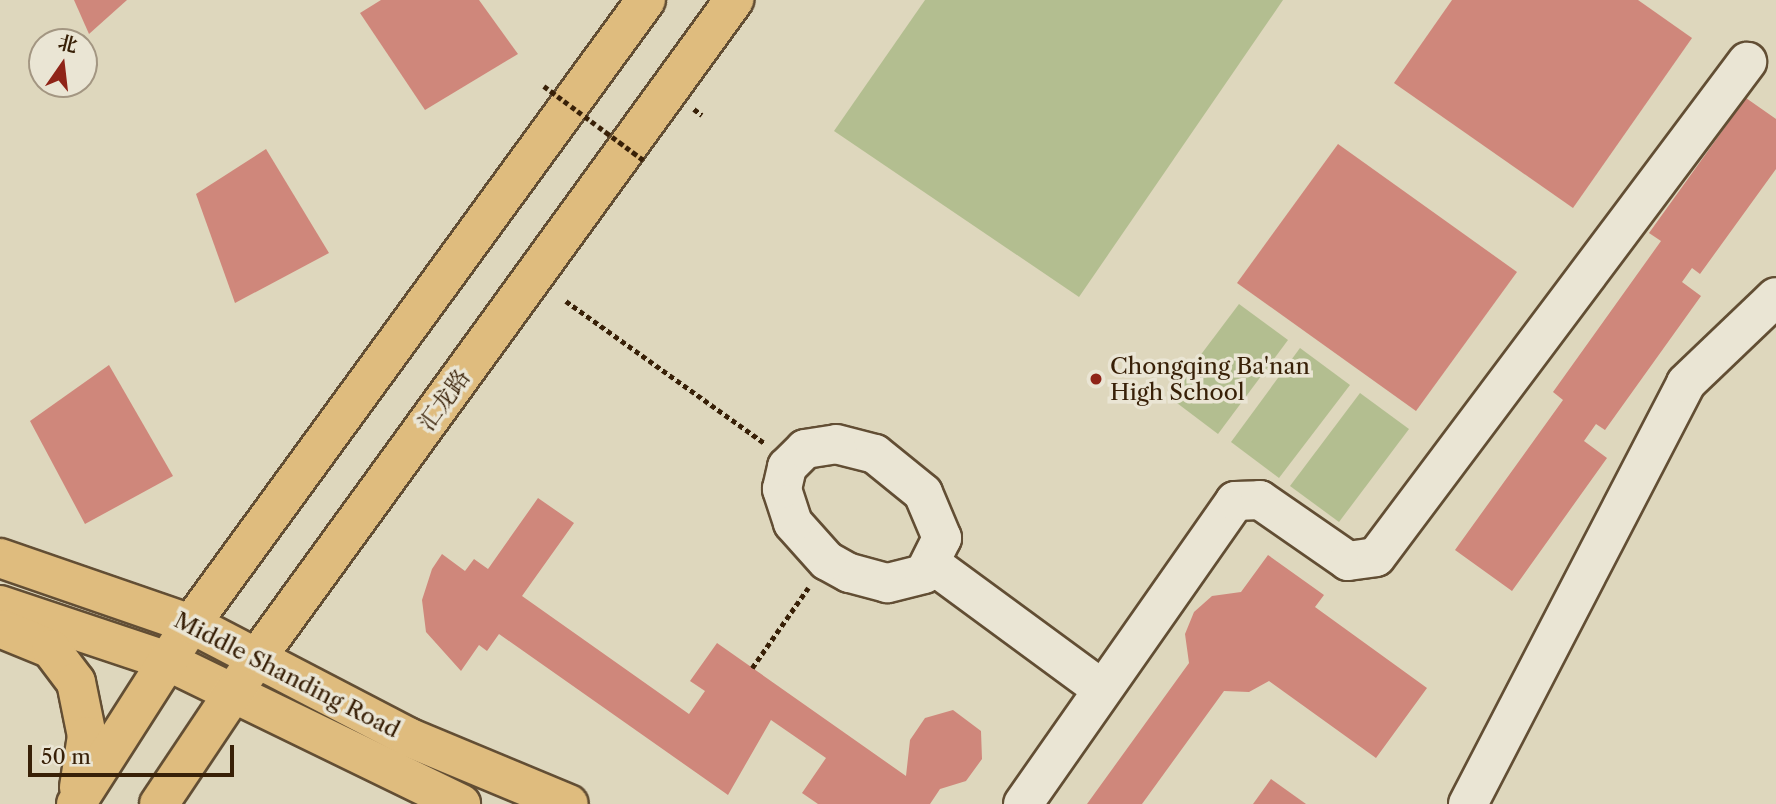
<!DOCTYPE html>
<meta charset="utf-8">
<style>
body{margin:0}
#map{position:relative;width:1776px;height:804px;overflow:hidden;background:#ded7bd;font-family:"Libre Caslon Text","Noto Serif SC",serif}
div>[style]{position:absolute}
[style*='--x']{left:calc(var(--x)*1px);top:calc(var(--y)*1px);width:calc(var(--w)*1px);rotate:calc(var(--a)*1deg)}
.green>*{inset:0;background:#b3be90}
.building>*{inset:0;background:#cf877b}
.path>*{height:4.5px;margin-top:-2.25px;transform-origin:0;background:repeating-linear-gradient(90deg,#382007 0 5px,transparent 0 8.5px)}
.roads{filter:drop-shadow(2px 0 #624e34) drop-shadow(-2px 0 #624e34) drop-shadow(0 2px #624e34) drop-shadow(0 -2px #624e34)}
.minor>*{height:38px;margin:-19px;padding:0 19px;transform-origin:19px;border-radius:19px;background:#eae5d4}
.major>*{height:38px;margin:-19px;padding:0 19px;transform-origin:19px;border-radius:19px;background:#dfbc7e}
.path-bridge>*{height:4.5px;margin-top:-2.25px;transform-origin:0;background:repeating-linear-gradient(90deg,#382007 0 5px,transparent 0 8.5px)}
.dots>*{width:19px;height:19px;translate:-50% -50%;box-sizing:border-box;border:4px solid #eae5d4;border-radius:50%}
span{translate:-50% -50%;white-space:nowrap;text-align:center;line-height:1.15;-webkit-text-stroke:7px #eae5d4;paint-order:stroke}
.poi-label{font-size:23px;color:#382007}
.left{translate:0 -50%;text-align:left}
.street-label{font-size:23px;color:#382007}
.north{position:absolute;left:28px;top:28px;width:70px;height:70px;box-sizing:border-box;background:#eae5d4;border:2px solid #a39682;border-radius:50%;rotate:14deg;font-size:19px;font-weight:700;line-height:28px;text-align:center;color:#382007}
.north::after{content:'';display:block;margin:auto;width:24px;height:32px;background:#8f2418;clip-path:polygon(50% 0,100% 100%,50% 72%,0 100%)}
.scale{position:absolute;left:28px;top:745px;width:206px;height:32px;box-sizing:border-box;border:4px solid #382007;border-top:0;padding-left:9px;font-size:21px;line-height:24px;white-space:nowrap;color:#382007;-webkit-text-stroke:5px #eae5d4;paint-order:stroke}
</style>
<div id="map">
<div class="green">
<div style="clip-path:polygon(925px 0,1283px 0,1079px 297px,834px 131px)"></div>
<div style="clip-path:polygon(1239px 304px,1288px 340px,1218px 434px,1169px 397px)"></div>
<div style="clip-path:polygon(1300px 348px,1350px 385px,1279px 478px,1231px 442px)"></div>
<div style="clip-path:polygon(1360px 393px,1409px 429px,1339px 522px,1290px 486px)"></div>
</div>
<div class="building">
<div style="clip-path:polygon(74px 0,127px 0,89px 34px)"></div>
<div style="clip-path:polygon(381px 0,479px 0,518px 54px,425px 110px,360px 13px)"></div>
<div style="clip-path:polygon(1452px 0,1638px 0,1692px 38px,1573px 208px,1394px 83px)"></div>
<div style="clip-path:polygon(1746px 98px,1776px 119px,1776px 169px,1700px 274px,1692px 268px,1682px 282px,1701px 296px,1605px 430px,1596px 424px,1584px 441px,1607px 458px,1512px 591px,1455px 550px,1563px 400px,1553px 392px,1661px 241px,1649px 233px)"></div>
<div style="clip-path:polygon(1338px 144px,1517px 272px,1416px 411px,1237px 283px)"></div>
<div style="clip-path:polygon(266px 149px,329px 253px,235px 303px,196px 194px)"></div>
<div style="clip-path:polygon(109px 365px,173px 476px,85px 524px,30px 421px)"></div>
<div style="clip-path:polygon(538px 498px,574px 523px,522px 596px,689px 714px,705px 691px,690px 681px,717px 643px,906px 776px,910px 740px,925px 718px,953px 710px,981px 731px,982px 759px,966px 781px,940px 789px,930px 804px,818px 804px,802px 793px,826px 758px,771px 720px,728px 795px,499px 634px,487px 651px,479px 645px,461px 671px,426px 632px,422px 600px,432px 569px,442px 554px,465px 571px,474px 559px,488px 569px)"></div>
<div style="clip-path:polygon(1268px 555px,1324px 595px,1315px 607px,1427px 688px,1376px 758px,1269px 681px,1249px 692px,1224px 691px,1142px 804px,1087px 804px,1189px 663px,1185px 634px,1194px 612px,1212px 596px,1241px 592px)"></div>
<div style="clip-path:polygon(1271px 779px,1306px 804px,1253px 804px)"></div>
</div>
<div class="path">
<div style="--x:694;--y:109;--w:10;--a:37"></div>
<div style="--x:566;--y:301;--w:244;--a:35.6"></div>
<div style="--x:752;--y:668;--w:98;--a:-55"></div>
</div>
<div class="roads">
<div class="minor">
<div style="--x:836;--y:444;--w:40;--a:14.4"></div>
<div style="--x:875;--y:454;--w:62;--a:39.1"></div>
<div style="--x:923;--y:493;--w:49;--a:67.1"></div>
<div style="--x:942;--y:538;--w:40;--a:116.6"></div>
<div style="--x:924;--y:574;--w:38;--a:166"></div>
<div style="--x:887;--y:583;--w:39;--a:-165"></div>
<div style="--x:849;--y:573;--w:25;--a:-151"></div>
<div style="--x:827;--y:561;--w:51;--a:-131.8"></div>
<div style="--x:793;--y:523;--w:36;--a:-108"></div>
<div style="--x:782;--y:489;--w:23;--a:-77"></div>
<div style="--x:787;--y:467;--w:25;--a:-45"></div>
<div style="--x:805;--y:449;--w:31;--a:-9"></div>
<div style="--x:933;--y:565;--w:210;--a:36.3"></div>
<div style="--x:1023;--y:804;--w:370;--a:-55"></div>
<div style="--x:1235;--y:501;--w:25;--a:-2"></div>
<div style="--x:1260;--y:500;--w:107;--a:34.7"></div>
<div style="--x:1348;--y:561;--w:28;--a:-8"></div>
<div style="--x:1376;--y:557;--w:619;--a:-53.15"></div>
<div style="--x:1468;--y:804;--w:474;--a:-62.6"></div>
<div style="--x:1686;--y:383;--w:124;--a:-43.7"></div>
</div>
<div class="major">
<div style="--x:0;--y:558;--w:202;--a:19.1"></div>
<div style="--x:191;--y:624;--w:245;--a:27.5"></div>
<div style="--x:408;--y:737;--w:174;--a:22.6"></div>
<div style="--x:0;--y:605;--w:176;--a:18.5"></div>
<div style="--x:167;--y:661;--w:327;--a:25.9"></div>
<div style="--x:2;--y:629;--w:53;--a:22.2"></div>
<div style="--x:51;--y:649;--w:41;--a:52.9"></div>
<div style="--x:76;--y:682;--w:55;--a:78.5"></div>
<div style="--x:87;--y:736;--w:52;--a:98.9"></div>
<div style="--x:76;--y:804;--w:214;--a:-57.4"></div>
<div style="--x:191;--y:624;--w:772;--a:-53.9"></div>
<div style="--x:159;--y:804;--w:178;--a:-56.2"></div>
<div style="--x:258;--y:656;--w:811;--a:-54.03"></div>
</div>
</div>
<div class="path-bridge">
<div style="--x:544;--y:86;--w:127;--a:36.7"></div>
</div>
<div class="dots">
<div style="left:1096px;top:379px;background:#8f2418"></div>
</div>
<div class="poi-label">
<span class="left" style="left:1110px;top:379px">Chongqing Ba'nan<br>High School</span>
</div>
<div class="street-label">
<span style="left:444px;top:400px;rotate:-54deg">汇龙路</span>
<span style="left:287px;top:675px;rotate:27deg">Middle Shanding Road</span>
</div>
<div class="north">北</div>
<div class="scale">50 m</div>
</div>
